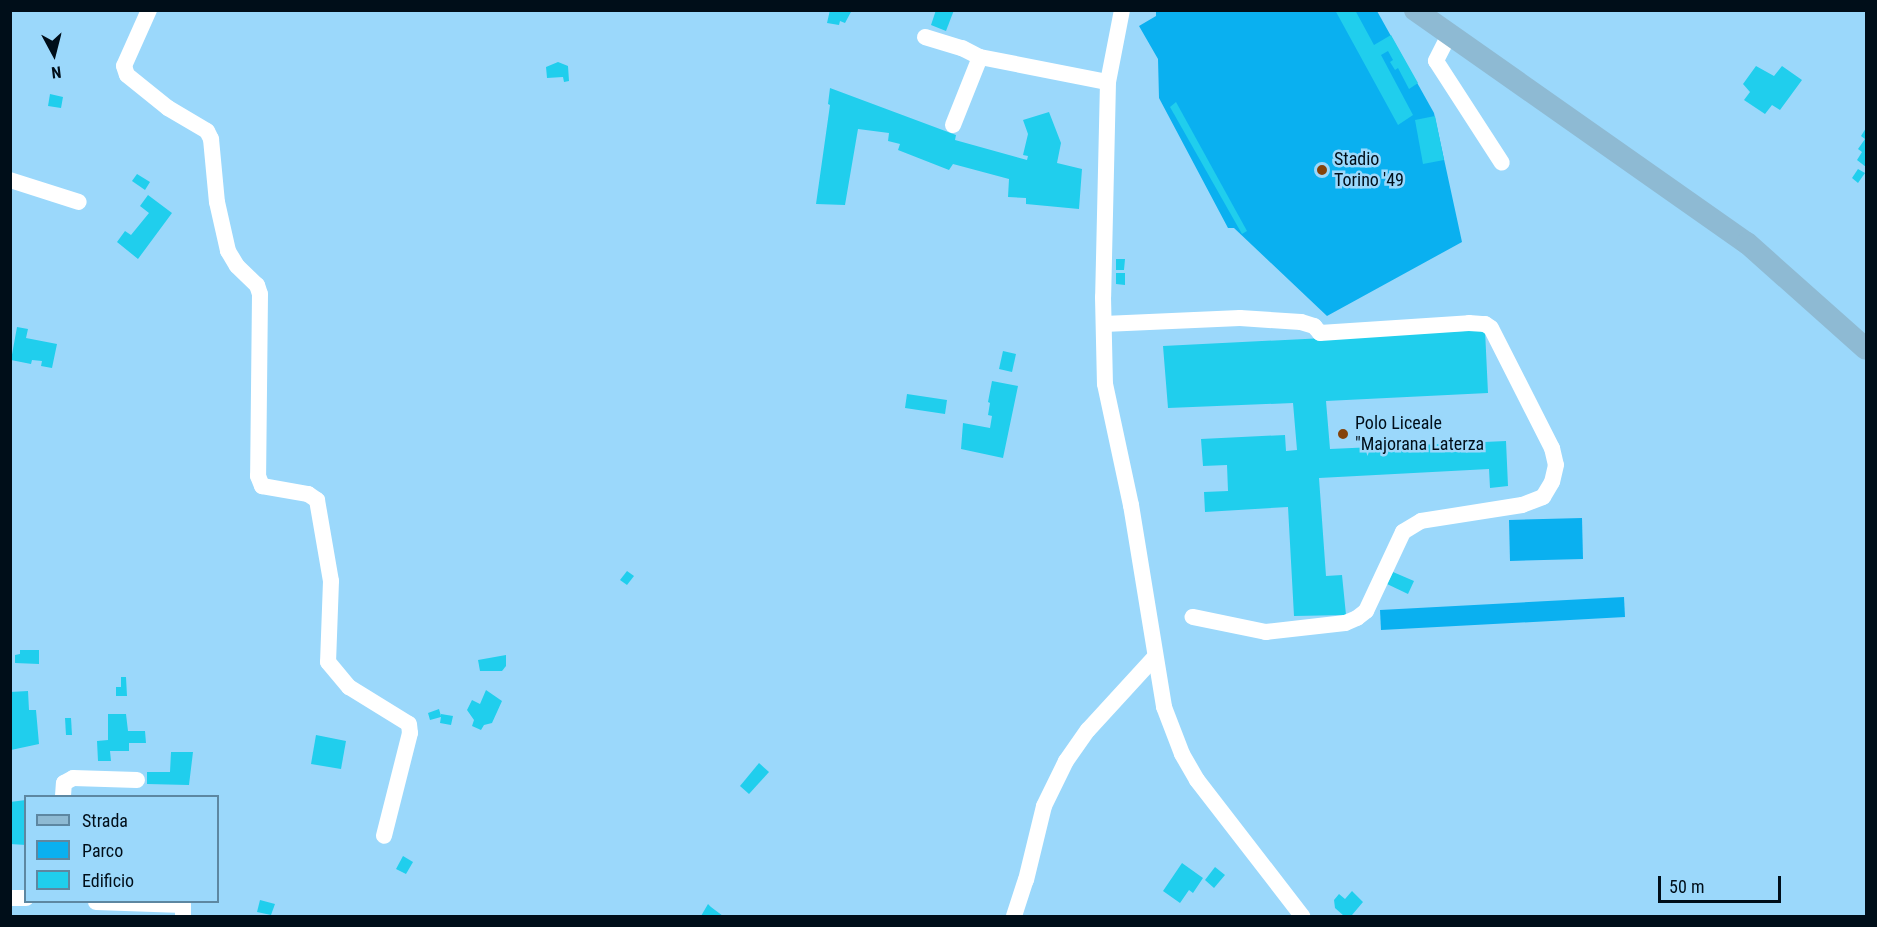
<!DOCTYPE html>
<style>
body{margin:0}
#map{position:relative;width:1877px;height:927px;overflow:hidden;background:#9bd8fb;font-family:"Roboto Condensed",sans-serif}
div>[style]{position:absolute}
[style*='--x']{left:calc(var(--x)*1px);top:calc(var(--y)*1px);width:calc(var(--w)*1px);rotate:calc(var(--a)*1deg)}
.green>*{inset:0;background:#0ab0f0}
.building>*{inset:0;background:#20ceed}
.minor>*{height:16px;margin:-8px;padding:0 8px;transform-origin:8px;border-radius:8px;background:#fff}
.major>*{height:22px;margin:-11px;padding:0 11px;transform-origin:11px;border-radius:11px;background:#8ebad3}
.dots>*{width:16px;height:16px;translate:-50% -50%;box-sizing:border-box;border:3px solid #9bd8fb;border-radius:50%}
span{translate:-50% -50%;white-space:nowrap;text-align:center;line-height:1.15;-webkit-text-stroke:5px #9bd8fb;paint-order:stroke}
.poi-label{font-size:18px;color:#000e19}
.left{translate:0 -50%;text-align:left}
.frame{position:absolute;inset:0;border:12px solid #000e19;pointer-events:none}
.legend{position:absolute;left:24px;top:795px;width:195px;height:108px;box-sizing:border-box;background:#9bd8fb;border:2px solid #5d87a1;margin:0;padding:8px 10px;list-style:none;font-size:18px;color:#000e19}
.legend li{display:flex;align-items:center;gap:12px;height:30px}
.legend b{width:30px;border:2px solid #5d87a1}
.north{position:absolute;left:24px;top:24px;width:60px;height:60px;-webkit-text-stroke:4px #9bd8fb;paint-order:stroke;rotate:173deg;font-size:16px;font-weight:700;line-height:24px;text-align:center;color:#000e19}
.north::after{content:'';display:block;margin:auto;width:21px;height:27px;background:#000e19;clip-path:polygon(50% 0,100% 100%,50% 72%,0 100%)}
.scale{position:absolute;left:1658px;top:876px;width:123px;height:27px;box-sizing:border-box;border:3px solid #000e19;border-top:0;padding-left:8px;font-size:18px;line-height:21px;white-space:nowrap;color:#000e19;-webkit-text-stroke:4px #9bd8fb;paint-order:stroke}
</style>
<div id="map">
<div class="green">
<div style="clip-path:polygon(1156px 11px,1377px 11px,1434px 113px,1462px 242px,1327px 316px,1234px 228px,1228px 228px,1159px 98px,1158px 59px,1139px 26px,1156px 16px)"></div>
<div style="clip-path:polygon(1582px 518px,1583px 559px,1510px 561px,1509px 520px)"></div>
<div style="clip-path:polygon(1624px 597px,1625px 617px,1381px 630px,1380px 610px)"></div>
</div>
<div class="building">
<div style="clip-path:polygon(830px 10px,852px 10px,845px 23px,840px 21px,839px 25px,827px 23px)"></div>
<div style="clip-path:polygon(936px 10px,954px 10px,946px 31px,931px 25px)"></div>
<div style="clip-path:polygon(1335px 10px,1355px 10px,1374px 45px,1391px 35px,1418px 83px,1409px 89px,1398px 68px,1395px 70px,1390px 62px,1393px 60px,1388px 51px,1381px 55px,1413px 115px,1398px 125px)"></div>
<div style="clip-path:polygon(558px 62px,568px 66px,569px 81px,564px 82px,563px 77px,547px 78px,546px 67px)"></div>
<div style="clip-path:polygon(1756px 66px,1774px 76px,1782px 66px,1802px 80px,1780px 110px,1772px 105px,1765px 114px,1744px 100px,1750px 92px,1743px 84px)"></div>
<div style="clip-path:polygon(830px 88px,956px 135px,955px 140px,1027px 160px,1028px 156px,1023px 155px,1028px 134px,1023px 120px,1049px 112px,1061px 143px,1057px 163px,1082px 169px,1079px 209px,1026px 204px,1026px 198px,1008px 197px,1009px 179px,953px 164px,949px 170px,898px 150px,900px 144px,888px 141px,889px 133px,858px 129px,845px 205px,816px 204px,830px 105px,828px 104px)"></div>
<div style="clip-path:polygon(50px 94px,63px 97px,61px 108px,48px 106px)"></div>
<div style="clip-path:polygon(1176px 102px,1247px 231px,1242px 234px,1170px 107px)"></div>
<div style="clip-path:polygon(1435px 116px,1444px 160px,1423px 164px,1415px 120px)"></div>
<div style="clip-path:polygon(1866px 128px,1866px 167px,1857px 160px,1862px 152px,1858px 149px,1865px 139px,1861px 136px)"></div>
<div style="clip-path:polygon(1858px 169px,1865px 173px,1858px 183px,1852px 178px)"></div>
<div style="clip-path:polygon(137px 174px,150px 182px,145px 190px,132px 181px)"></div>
<div style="clip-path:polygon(148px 195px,172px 213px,138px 259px,117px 242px,125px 231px,131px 235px,149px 213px,140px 206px)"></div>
<div style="clip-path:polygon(1116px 259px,1125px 259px,1124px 270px,1116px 270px)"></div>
<div style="clip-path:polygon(1116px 273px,1125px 273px,1125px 285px,1116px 284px)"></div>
<div style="clip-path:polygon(17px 327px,28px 329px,26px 338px,57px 344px,52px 368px,41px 366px,42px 361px,32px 360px,31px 364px,11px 360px)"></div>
<div style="clip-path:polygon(1485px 330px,1488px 393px,1326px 401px,1330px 449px,1506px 441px,1508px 486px,1490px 488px,1489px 469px,1319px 478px,1326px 576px,1342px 575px,1346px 615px,1294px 616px,1288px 507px,1205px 512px,1204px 492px,1228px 491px,1227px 465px,1203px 466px,1201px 439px,1285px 435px,1286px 451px,1297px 450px,1293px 403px,1168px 408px,1163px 346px)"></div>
<div style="clip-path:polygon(1003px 351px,1016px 354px,1012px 372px,999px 369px)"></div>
<div style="clip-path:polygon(992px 381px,1018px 386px,1003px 458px,961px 449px,963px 423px,990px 428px,992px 416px,988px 415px,990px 403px,988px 402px)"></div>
<div style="clip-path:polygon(907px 394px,947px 400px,945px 414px,905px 408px)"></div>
<div style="clip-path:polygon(627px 571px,634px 576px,627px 585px,620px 580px)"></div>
<div style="clip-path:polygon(1393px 572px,1414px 581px,1408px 594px,1387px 584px)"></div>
<div style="clip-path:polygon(20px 650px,39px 650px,39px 664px,15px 663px,15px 655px,20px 654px)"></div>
<div style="clip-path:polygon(506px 655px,506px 666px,502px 671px,480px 671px,478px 660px)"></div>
<div style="clip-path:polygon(121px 677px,126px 677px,127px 696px,116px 696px,116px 687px,121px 687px)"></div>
<div style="clip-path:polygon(486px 690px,502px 701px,492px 723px,484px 725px,481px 730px,472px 726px,474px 720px,467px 710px,472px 700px,480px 704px)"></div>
<div style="clip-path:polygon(28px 691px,29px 710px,36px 710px,39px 744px,11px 750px,10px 692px)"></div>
<div style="clip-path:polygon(439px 709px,441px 716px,441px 714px,453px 716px,451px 725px,440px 723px,441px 717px,430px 720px,428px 713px)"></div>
<div style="clip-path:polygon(108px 714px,126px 714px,128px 731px,145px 731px,146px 743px,129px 743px,129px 751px,110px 751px,111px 761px,98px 761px,97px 741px,108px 740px)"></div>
<div style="clip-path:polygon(65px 718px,71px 718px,72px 735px,66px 735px)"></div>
<div style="clip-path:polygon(316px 735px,346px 741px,341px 769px,311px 764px)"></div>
<div style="clip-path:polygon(171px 752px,193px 752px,189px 785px,147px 784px,147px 772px,170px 772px)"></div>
<div style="clip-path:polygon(759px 763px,769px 772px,749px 794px,740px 786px)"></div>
<div style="clip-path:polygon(26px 800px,26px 845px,10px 844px,10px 802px)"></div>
<div style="clip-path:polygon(403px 856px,413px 862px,406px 874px,396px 869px)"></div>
<div style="clip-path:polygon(1182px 863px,1203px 878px,1193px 893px,1189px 890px,1180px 903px,1163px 891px)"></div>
<div style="clip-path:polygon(1215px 867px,1225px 875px,1214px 888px,1205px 880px)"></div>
<div style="clip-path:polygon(1352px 891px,1363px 902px,1352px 915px,1344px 916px,1335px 908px,1334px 900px,1339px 894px,1345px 899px)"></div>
<div style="clip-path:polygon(260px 900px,275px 904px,271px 915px,257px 912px)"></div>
<div style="clip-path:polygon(708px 904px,711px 907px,723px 916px,701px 916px)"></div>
</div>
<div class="minor">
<div style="--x:149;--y:10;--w:61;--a:114.1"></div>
<div style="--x:124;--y:66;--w:9;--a:72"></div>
<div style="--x:127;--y:75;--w:53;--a:38.8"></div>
<div style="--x:168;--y:108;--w:45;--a:30.5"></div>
<div style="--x:207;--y:131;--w:9;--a:63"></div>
<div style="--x:211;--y:139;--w:63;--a:84.6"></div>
<div style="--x:217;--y:202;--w:50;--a:77.3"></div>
<div style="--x:228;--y:251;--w:17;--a:59"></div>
<div style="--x:237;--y:266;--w:28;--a:44"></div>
<div style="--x:257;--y:285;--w:9;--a:72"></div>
<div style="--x:260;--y:294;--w:182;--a:90.6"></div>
<div style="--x:258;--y:476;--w:11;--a:68"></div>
<div style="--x:262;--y:486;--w:47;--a:9.9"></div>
<div style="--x:308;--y:494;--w:11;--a:34"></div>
<div style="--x:317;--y:500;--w:82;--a:80.2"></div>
<div style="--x:331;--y:581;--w:81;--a:92.1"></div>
<div style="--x:328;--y:662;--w:33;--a:50"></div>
<div style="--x:349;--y:687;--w:70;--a:31.7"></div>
<div style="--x:409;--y:724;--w:9;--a:84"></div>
<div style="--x:410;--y:733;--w:106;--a:104.2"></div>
<div style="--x:1122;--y:10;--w:73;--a:101"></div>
<div style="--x:1108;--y:82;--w:215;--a:91.3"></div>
<div style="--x:1103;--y:297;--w:87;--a:88.7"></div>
<div style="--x:1105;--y:384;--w:124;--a:77.9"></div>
<div style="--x:1131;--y:505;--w:205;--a:80.7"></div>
<div style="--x:1164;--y:707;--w:50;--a:69"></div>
<div style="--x:1182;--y:754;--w:30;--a:60"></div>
<div style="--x:1197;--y:780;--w:172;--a:52.3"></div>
<div style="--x:1449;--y:35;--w:29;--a:117"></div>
<div style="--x:1436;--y:61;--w:121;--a:57.1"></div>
<div style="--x:925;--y:37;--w:39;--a:17"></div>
<div style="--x:962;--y:48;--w:20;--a:27"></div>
<div style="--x:980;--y:57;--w:130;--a:11.1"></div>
<div style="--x:953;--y:125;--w:73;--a:-68.3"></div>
<div style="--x:10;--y:180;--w:72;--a:17.7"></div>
<div style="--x:1104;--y:324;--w:136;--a:-2.5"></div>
<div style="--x:1240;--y:318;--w:61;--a:3.8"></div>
<div style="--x:1301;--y:322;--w:14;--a:17"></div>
<div style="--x:1314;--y:326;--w:9;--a:49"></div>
<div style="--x:1320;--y:333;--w:149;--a:-3.8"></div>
<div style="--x:1469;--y:323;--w:16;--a:4"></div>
<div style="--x:1485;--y:324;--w:7;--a:34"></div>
<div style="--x:1491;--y:328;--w:135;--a:63.1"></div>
<div style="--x:1552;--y:448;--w:17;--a:77"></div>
<div style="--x:1556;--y:465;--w:17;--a:103"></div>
<div style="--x:1552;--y:482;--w:17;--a:121"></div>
<div style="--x:1543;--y:497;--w:22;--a:159"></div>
<div style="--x:1522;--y:505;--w:102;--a:171"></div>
<div style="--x:1421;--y:521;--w:21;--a:149"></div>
<div style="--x:1403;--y:532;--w:87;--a:115.1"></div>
<div style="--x:1366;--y:611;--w:11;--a:142"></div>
<div style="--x:1357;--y:618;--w:13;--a:157"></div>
<div style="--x:1345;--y:623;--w:80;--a:173.5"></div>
<div style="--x:1266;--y:632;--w:75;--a:-168.4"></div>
<div style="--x:63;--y:796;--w:13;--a:-86"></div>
<div style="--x:64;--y:783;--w:10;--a:-29"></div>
<div style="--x:73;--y:778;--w:64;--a:1.8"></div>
<div style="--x:10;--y:898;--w:16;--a:0"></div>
<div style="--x:96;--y:902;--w:87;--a:2"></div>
<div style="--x:183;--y:905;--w:11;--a:90"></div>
<div style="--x:1014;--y:916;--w:38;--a:-72"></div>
<div style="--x:1026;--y:880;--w:76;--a:-76.3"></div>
<div style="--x:1044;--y:806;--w:50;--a:-63.9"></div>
<div style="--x:1066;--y:761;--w:38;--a:-55"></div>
<div style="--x:1088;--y:730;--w:99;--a:-47.5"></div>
</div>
<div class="major">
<div style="--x:1415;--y:10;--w:406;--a:35.1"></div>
<div style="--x:1747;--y:243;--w:159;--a:41.7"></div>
</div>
<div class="dots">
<div style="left:1322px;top:170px;background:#84430b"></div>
<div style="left:1343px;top:434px;background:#84430b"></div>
</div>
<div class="poi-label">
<span class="left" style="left:1334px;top:170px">Stadio<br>Torino '49</span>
<span class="left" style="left:1355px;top:434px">Polo Liceale<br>"Majorana Laterza</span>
</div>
<div class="frame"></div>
<ul class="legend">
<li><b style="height:8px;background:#8ebad3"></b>Strada</li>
<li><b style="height:16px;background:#0ab0f0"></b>Parco</li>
<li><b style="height:16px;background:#20ceed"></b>Edificio</li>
</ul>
<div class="north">N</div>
<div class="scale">50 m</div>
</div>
